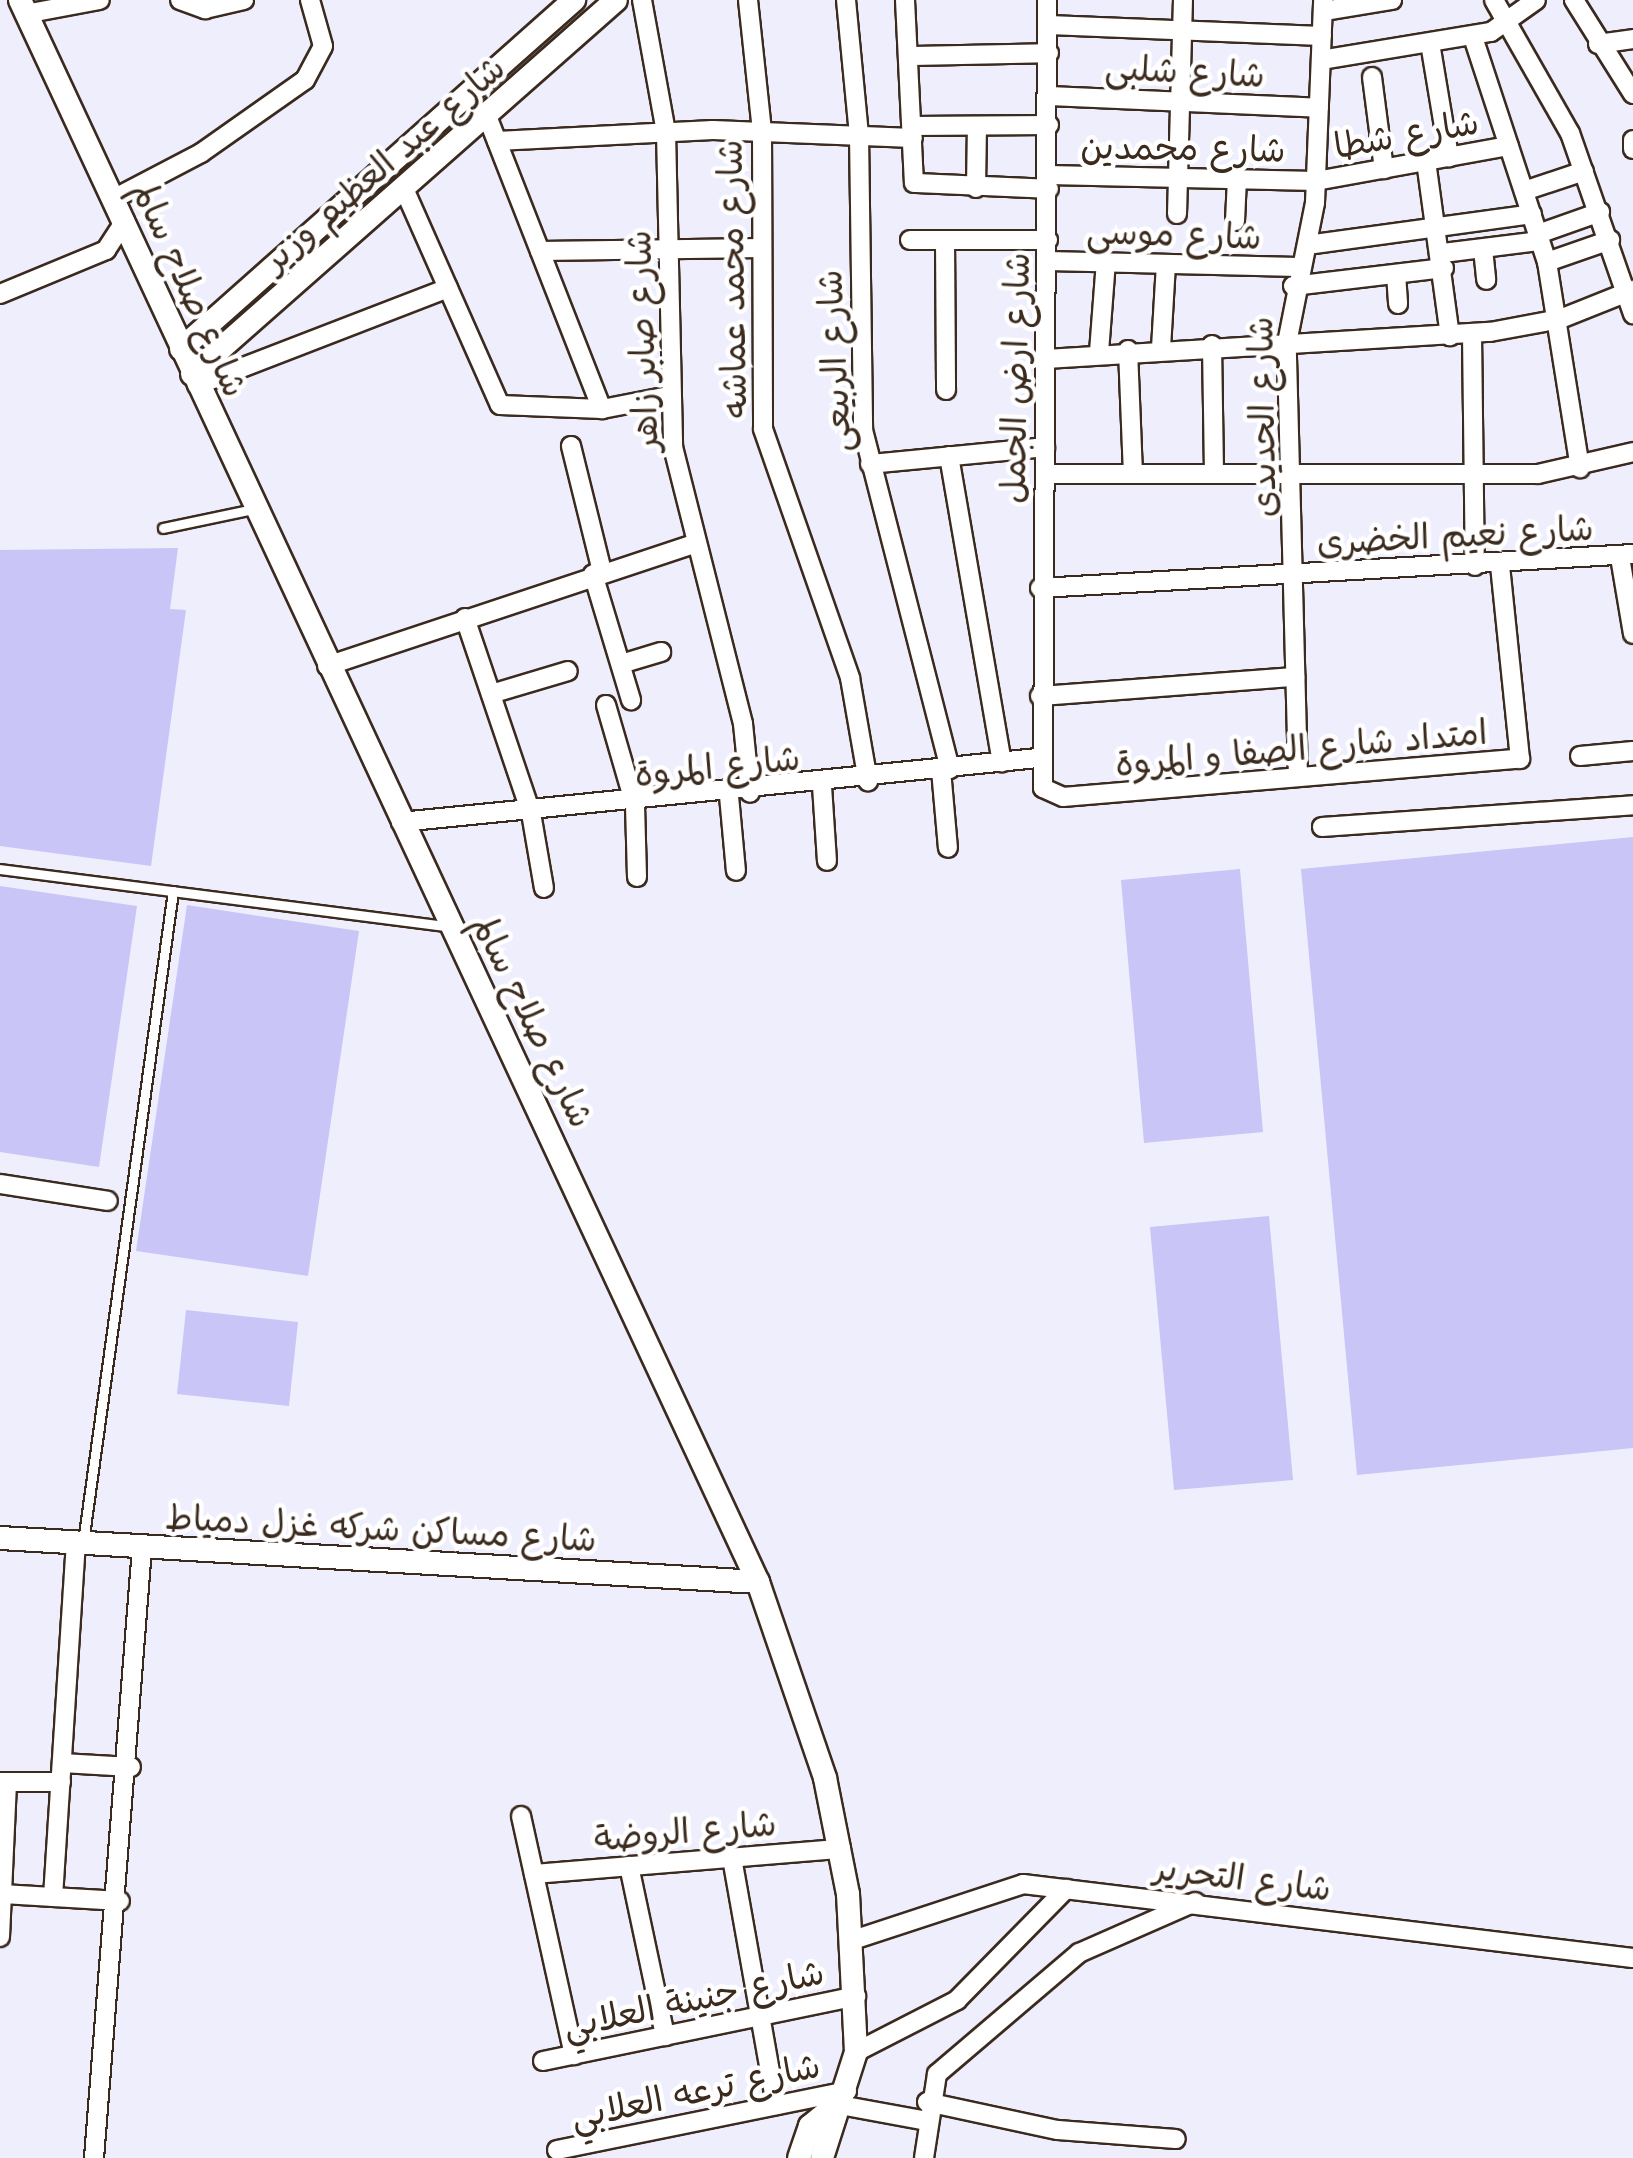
<!DOCTYPE html>
<meta charset="utf-8">
<style>
body{margin:0}
#map{position:relative;width:1633px;height:2158px;overflow:hidden;background:#efeefd;font-family:"Playpen Sans","Playpen Sans Arabic",sans-serif}
div>[style]{position:absolute}
[style*='--x']{left:calc(var(--x)*1px);top:calc(var(--y)*1px);width:calc(var(--w)*1px);rotate:calc(var(--a)*1deg)}
.building>*{inset:0;background:#cac5f7}
.roads{filter:drop-shadow(2px 0 #3b2a1e) drop-shadow(-2px 0 #3b2a1e) drop-shadow(0 2px #3b2a1e) drop-shadow(0 -2px #3b2a1e)}
.service>*{height:9px;margin:-4.5px;padding:0 4.5px;transform-origin:4.5px;border-radius:4.5px;background:#fff}
.minor>*{height:18px;margin:-9px;padding:0 9px;transform-origin:9px;border-radius:9px;background:#fff}
.tertiary>*{height:22px;margin:-11px;padding:0 11px;transform-origin:11px;border-radius:11px;background:#fff}
span{translate:-50% -50%;white-space:nowrap;text-align:center;line-height:1.15;-webkit-text-stroke:9px #fff;paint-order:stroke}
.street-label{font-size:35px;color:#3b2a1e}
</style>
<div id="map">
<div class="building">
<div style="clip-path:polygon(178px 548px,170px 609px,186px 610px,151px 866px,0 846px,0 550px)"></div>
<div style="clip-path:polygon(1633px 837px,1633px 1448px,1357px 1475px,1301px 869px)"></div>
<div style="clip-path:polygon(1240px 869px,1263px 1132px,1144px 1143px,1121px 880px)"></div>
<div style="clip-path:polygon(0 886px,137px 906px,99px 1167px,0 1152px)"></div>
<div style="clip-path:polygon(187px 905px,359px 931px,308px 1276px,136px 1251px)"></div>
<div style="clip-path:polygon(1269px 1216px,1293px 1480px,1174px 1490px,1150px 1227px)"></div>
<div style="clip-path:polygon(186px 1310px,298px 1322px,289px 1406px,177px 1394px)"></div>
</div>
<div class="roads">
<div class="service">
<div style="--x:163;--y:528;--w:92;--a:-11.9"></div>
<div style="--x:0;--y:869;--w:452;--a:7.3"></div>
<div style="--x:83;--y:1542;--w:657;--a:-82.13"></div>
</div>
<div class="minor">
<div style="--x:180;--y:0;--w:27;--a:20"></div>
<div style="--x:205;--y:9;--w:40;--a:-13"></div>
<div style="--x:642;--y:0;--w:134;--a:79.7"></div>
<div style="--x:666;--y:132;--w:315;--a:88.7"></div>
<div style="--x:673;--y:447;--w:286;--a:75.8"></div>
<div style="--x:743;--y:724;--w:69;--a:84.2"></div>
<div style="--x:748;--y:0;--w:132;--a:83.9"></div>
<div style="--x:762;--y:131;--w:298;--a:89.8"></div>
<div style="--x:763;--y:429;--w:264;--a:70.7"></div>
<div style="--x:850;--y:678;--w:105;--a:80.1"></div>
<div style="--x:846;--y:0;--w:135;--a:84.5"></div>
<div style="--x:859;--y:134;--w:296;--a:89.2"></div>
<div style="--x:863;--y:430;--w:350;--a:75.6"></div>
<div style="--x:905;--y:0;--w:183;--a:87.2"></div>
<div style="--x:914;--y:183;--w:135;--a:2.5"></div>
<div style="--x:1047;--y:0;--w:788;--a:90.29"></div>
<div style="--x:1043;--y:788;--w:22;--a:24"></div>
<div style="--x:1063;--y:797;--w:459;--a:-4.8"></div>
<div style="--x:1520;--y:759;--w:195;--a:-95.9"></div>
<div style="--x:1494;--y:0;--w:153;--a:60.3"></div>
<div style="--x:1570;--y:133;--w:192;--a:70.8"></div>
<div style="--x:1574;--y:0;--w:111;--a:57.9"></div>
<div style="--x:1324;--y:11;--w:69;--a:-9.2"></div>
<div style="--x:25;--y:14;--w:76;--a:-10.6"></div>
<div style="--x:1049;--y:25;--w:273;--a:2.3"></div>
<div style="--x:1473;--y:37;--w:237;--a:71.8"></div>
<div style="--x:1547;--y:262;--w:209;--a:80.9"></div>
<div style="--x:1430;--y:43;--w:116;--a:80.5"></div>
<div style="--x:1598;--y:44;--w:35;--a:-8"></div>
<div style="--x:910;--y:56;--w:139;--a:-1.2"></div>
<div style="--x:1321;--y:60;--w:172;--a:-9.4"></div>
<div style="--x:1491;--y:32;--w:55;--a:-35.4"></div>
<div style="--x:1372;--y:77;--w:93;--a:82.6"></div>
<div style="--x:1049;--y:96;--w:270;--a:2.5"></div>
<div style="--x:487;--y:116;--w:315;--a:68.6"></div>
<div style="--x:913;--y:126;--w:136;--a:-0.4"></div>
<div style="--x:1633;--y:140;--w:9;--a:90"></div>
<div style="--x:497;--y:141;--w:216;--a:-2.9"></div>
<div style="--x:713;--y:130;--w:200;--a:2.3"></div>
<div style="--x:1426;--y:161;--w:177;--a:82.2"></div>
<div style="--x:1049;--y:175;--w:267;--a:1.3"></div>
<div style="--x:1316;--y:181;--w:196;--a:-10.3"></div>
<div style="--x:976;--y:188;--w:62;--a:-89.1"></div>
<div style="--x:405;--y:191;--w:234;--a:66.1"></div>
<div style="--x:500;--y:405;--w:102;--a:2.2"></div>
<div style="--x:602;--y:409;--w:68;--a:-11"></div>
<div style="--x:1524;--y:191;--w:63;--a:-18.4"></div>
<div style="--x:115;--y:198;--w:97;--a:-27.6"></div>
<div style="--x:201;--y:153;--w:127;--a:-35.1"></div>
<div style="--x:305;--y:80;--w:38;--a:-62"></div>
<div style="--x:323;--y:46;--w:48;--a:-105.8"></div>
<div style="--x:1177;--y:214;--w:214;--a:-88.4"></div>
<div style="--x:1235;--y:221;--w:42;--a:-87.3"></div>
<div style="--x:1538;--y:234;--w:66;--a:-19.5"></div>
<div style="--x:910;--y:240;--w:138;--a:0"></div>
<div style="--x:945;--y:240;--w:150;--a:89.6"></div>
<div style="--x:1307;--y:245;--w:227;--a:-7.8"></div>
<div style="--x:1483;--y:249;--w:31;--a:84"></div>
<div style="--x:540;--y:251;--w:222;--a:-0.8"></div>
<div style="--x:1443;--y:253;--w:98;--a:-7.1"></div>
<div style="--x:1048;--y:261;--w:250;--a:1.4"></div>
<div style="--x:1547;--y:262;--w:67;--a:-19.2"></div>
<div style="--x:1396;--y:274;--w:30;--a:86"></div>
<div style="--x:1293;--y:286;--w:152;--a:-6.8"></div>
<div style="--x:0;--y:294;--w:115;--a:-22.5"></div>
<div style="--x:106;--y:250;--w:35;--a:-57"></div>
<div style="--x:1472;--y:334;--w:232;--a:89.3"></div>
<div style="--x:1212;--y:345;--w:129;--a:89.1"></div>
<div style="--x:1161;--y:348;--w:83;--a:-86.6"></div>
<div style="--x:1128;--y:350;--w:124;--a:87.7"></div>
<div style="--x:1099;--y:352;--w:90;--a:-85.6"></div>
<div style="--x:1046;--y:359;--w:445;--a:-3.5"></div>
<div style="--x:1490;--y:332;--w:71;--a:-10.5"></div>
<div style="--x:1560;--y:319;--w:79;--a:-21.7"></div>
<div style="--x:197;--y:385;--w:269;--a:-21.1"></div>
<div style="--x:571;--y:446;--w:129;--a:76.1"></div>
<div style="--x:949;--y:456;--w:311;--a:80.2"></div>
<div style="--x:870;--y:464;--w:176;--a:-5.5"></div>
<div style="--x:1045;--y:474;--w:493;--a:0"></div>
<div style="--x:1538;--y:474;--w:98;--a:-13"></div>
<div style="--x:1620;--y:557;--w:78;--a:80.4"></div>
<div style="--x:593;--y:574;--w:132;--a:73.2"></div>
<div style="--x:1040;--y:588;--w:594;--a:-3.28"></div>
<div style="--x:465;--y:618;--w:206;--a:71.3"></div>
<div style="--x:531;--y:813;--w:76;--a:80.2"></div>
<div style="--x:621;--y:664;--w:42;--a:-16.7"></div>
<div style="--x:327;--y:666;--w:389;--a:-18.4"></div>
<div style="--x:491;--y:694;--w:80;--a:-16.6"></div>
<div style="--x:1040;--y:696;--w:256;--a:-4.3"></div>
<div style="--x:606;--y:705;--w:104;--a:73.8"></div>
<div style="--x:635;--y:805;--w:72;--a:88.4"></div>
<div style="--x:1580;--y:756;--w:53;--a:-5.4"></div>
<div style="--x:941;--y:770;--w:78;--a:84.9"></div>
<div style="--x:1298;--y:777;--w:434;--a:-91.5"></div>
<div style="--x:1287;--y:343;--w:143;--a:-78.7"></div>
<div style="--x:1315;--y:203;--w:203;--a:-87.7"></div>
<div style="--x:822;--y:786;--w:75;--a:86.2"></div>
<div style="--x:729;--y:796;--w:75;--a:84.7"></div>
<div style="--x:401;--y:822;--w:640;--a:-5.74"></div>
<div style="--x:1322;--y:827;--w:312;--a:-4"></div>
<div style="--x:0;--y:1184;--w:109;--a:8.9"></div>
<div style="--x:62;--y:1763;--w:69;--a:3.3"></div>
<div style="--x:0;--y:1782;--w:61;--a:0"></div>
<div style="--x:521;--y:1816;--w:245;--a:77.5"></div>
<div style="--x:732;--y:1858;--w:251;--a:79.9"></div>
<div style="--x:629;--y:1866;--w:174;--a:78"></div>
<div style="--x:534;--y:1874;--w:308;--a:-4.7"></div>
<div style="--x:2;--y:1894;--w:118;--a:3.4"></div>
<div style="--x:53;--y:1897;--w:355;--a:-86.3"></div>
<div style="--x:0;--y:1937;--w:155;--a:-87.4"></div>
<div style="--x:853;--y:1940;--w:179;--a:-18.2"></div>
<div style="--x:1023;--y:1884;--w:614;--a:6.92"></div>
<div style="--x:856;--y:2052;--w:114;--a:-27.2"></div>
<div style="--x:957;--y:2000;--w:156;--a:-45.5"></div>
<div style="--x:543;--y:2061;--w:320;--a:-11.7"></div>
<div style="--x:927;--y:2102;--w:134;--a:12.1"></div>
<div style="--x:1058;--y:2130;--w:118;--a:4.4"></div>
<div style="--x:840;--y:2105;--w:88;--a:10.4"></div>
<div style="--x:557;--y:2150;--w:296;--a:-11.5"></div>
<div style="--x:94;--y:2158;--w:612;--a:-85.5"></div>
<div style="--x:924;--y:2158;--w:85;--a:-81.2"></div>
<div style="--x:937;--y:2074;--w:187;--a:-40.4"></div>
<div style="--x:1079;--y:1953;--w:127;--a:-23.7"></div>
</div>
<div class="tertiary">
<div style="--x:20;--y:0;--w:1746;--a:64.99"></div>
<div style="--x:758;--y:1582;--w:207;--a:71.1"></div>
<div style="--x:825;--y:1778;--w:118;--a:78.8"></div>
<div style="--x:848;--y:1894;--w:158;--a:87.1"></div>
<div style="--x:856;--y:2052;--w:111;--a:107.8"></div>
<div style="--x:181;--y:349;--w:526;--a:-41.61"></div>
<div style="--x:192;--y:374;--w:565;--a:-41.41"></div>
<div style="--x:0;--y:1538;--w:759;--a:3.32"></div>
<div style="--x:799;--y:2158;--w:34;--a:-71"></div>
<div style="--x:810;--y:2126;--w:28;--a:-39"></div>
</div>
</div>
<div class="street-label">
<span style="left:1185px;top:69px;rotate:3deg">شارع شلبى</span>
<span style="left:1406px;top:132px;rotate:-10deg">شارع شطا</span>
<span style="left:1183px;top:146px;rotate:1deg">شارع محمدين</span>
<span style="left:382px;top:162px;rotate:-41deg">شارع عبد العظيم وزير</span>
<span style="left:1174px;top:232px;rotate:2deg">شارع موسى</span>
<span style="left:730px;top:279px;rotate:-91deg">شارع محمد عماشه</span>
<span style="left:192px;top:288px;rotate:66deg">شارع صلاح سالم</span>
<span style="left:640px;top:341px;rotate:-92deg">شارع صابر زاهر</span>
<span style="left:832px;top:361px;rotate:-93deg">شارع الربيعى</span>
<span style="left:1013px;top:378px;rotate:-89deg">شارع ارض الجمل</span>
<span style="left:1260px;top:417px;rotate:-91deg">شارع الحديدى</span>
<span style="left:1455px;top:533px;rotate:-3deg">شارع نعيم الخضرى</span>
<span style="left:1301px;top:746px;rotate:-5deg">امتداد شارع الصفا و المروة</span>
<span style="left:717px;top:764px;rotate:-6deg">شارع المروة</span>
<span style="left:535px;top:1020px;rotate:64deg">شارع صلاح سالم</span>
<span style="left:381px;top:1526px;rotate:3deg">شارع مساكن شركه غزل دمياط</span>
<span style="left:685px;top:1829px;rotate:-5deg">شارع الروضة</span>
<span style="left:1243px;top:1876px;rotate:7deg">شارع التحرير</span>
<span style="left:693px;top:1997px;rotate:-12deg">شارع جنينة العلابي</span>
<span style="left:695px;top:2089px;rotate:-12deg">شارع ترعه العلابي</span>
</div>
</div>
